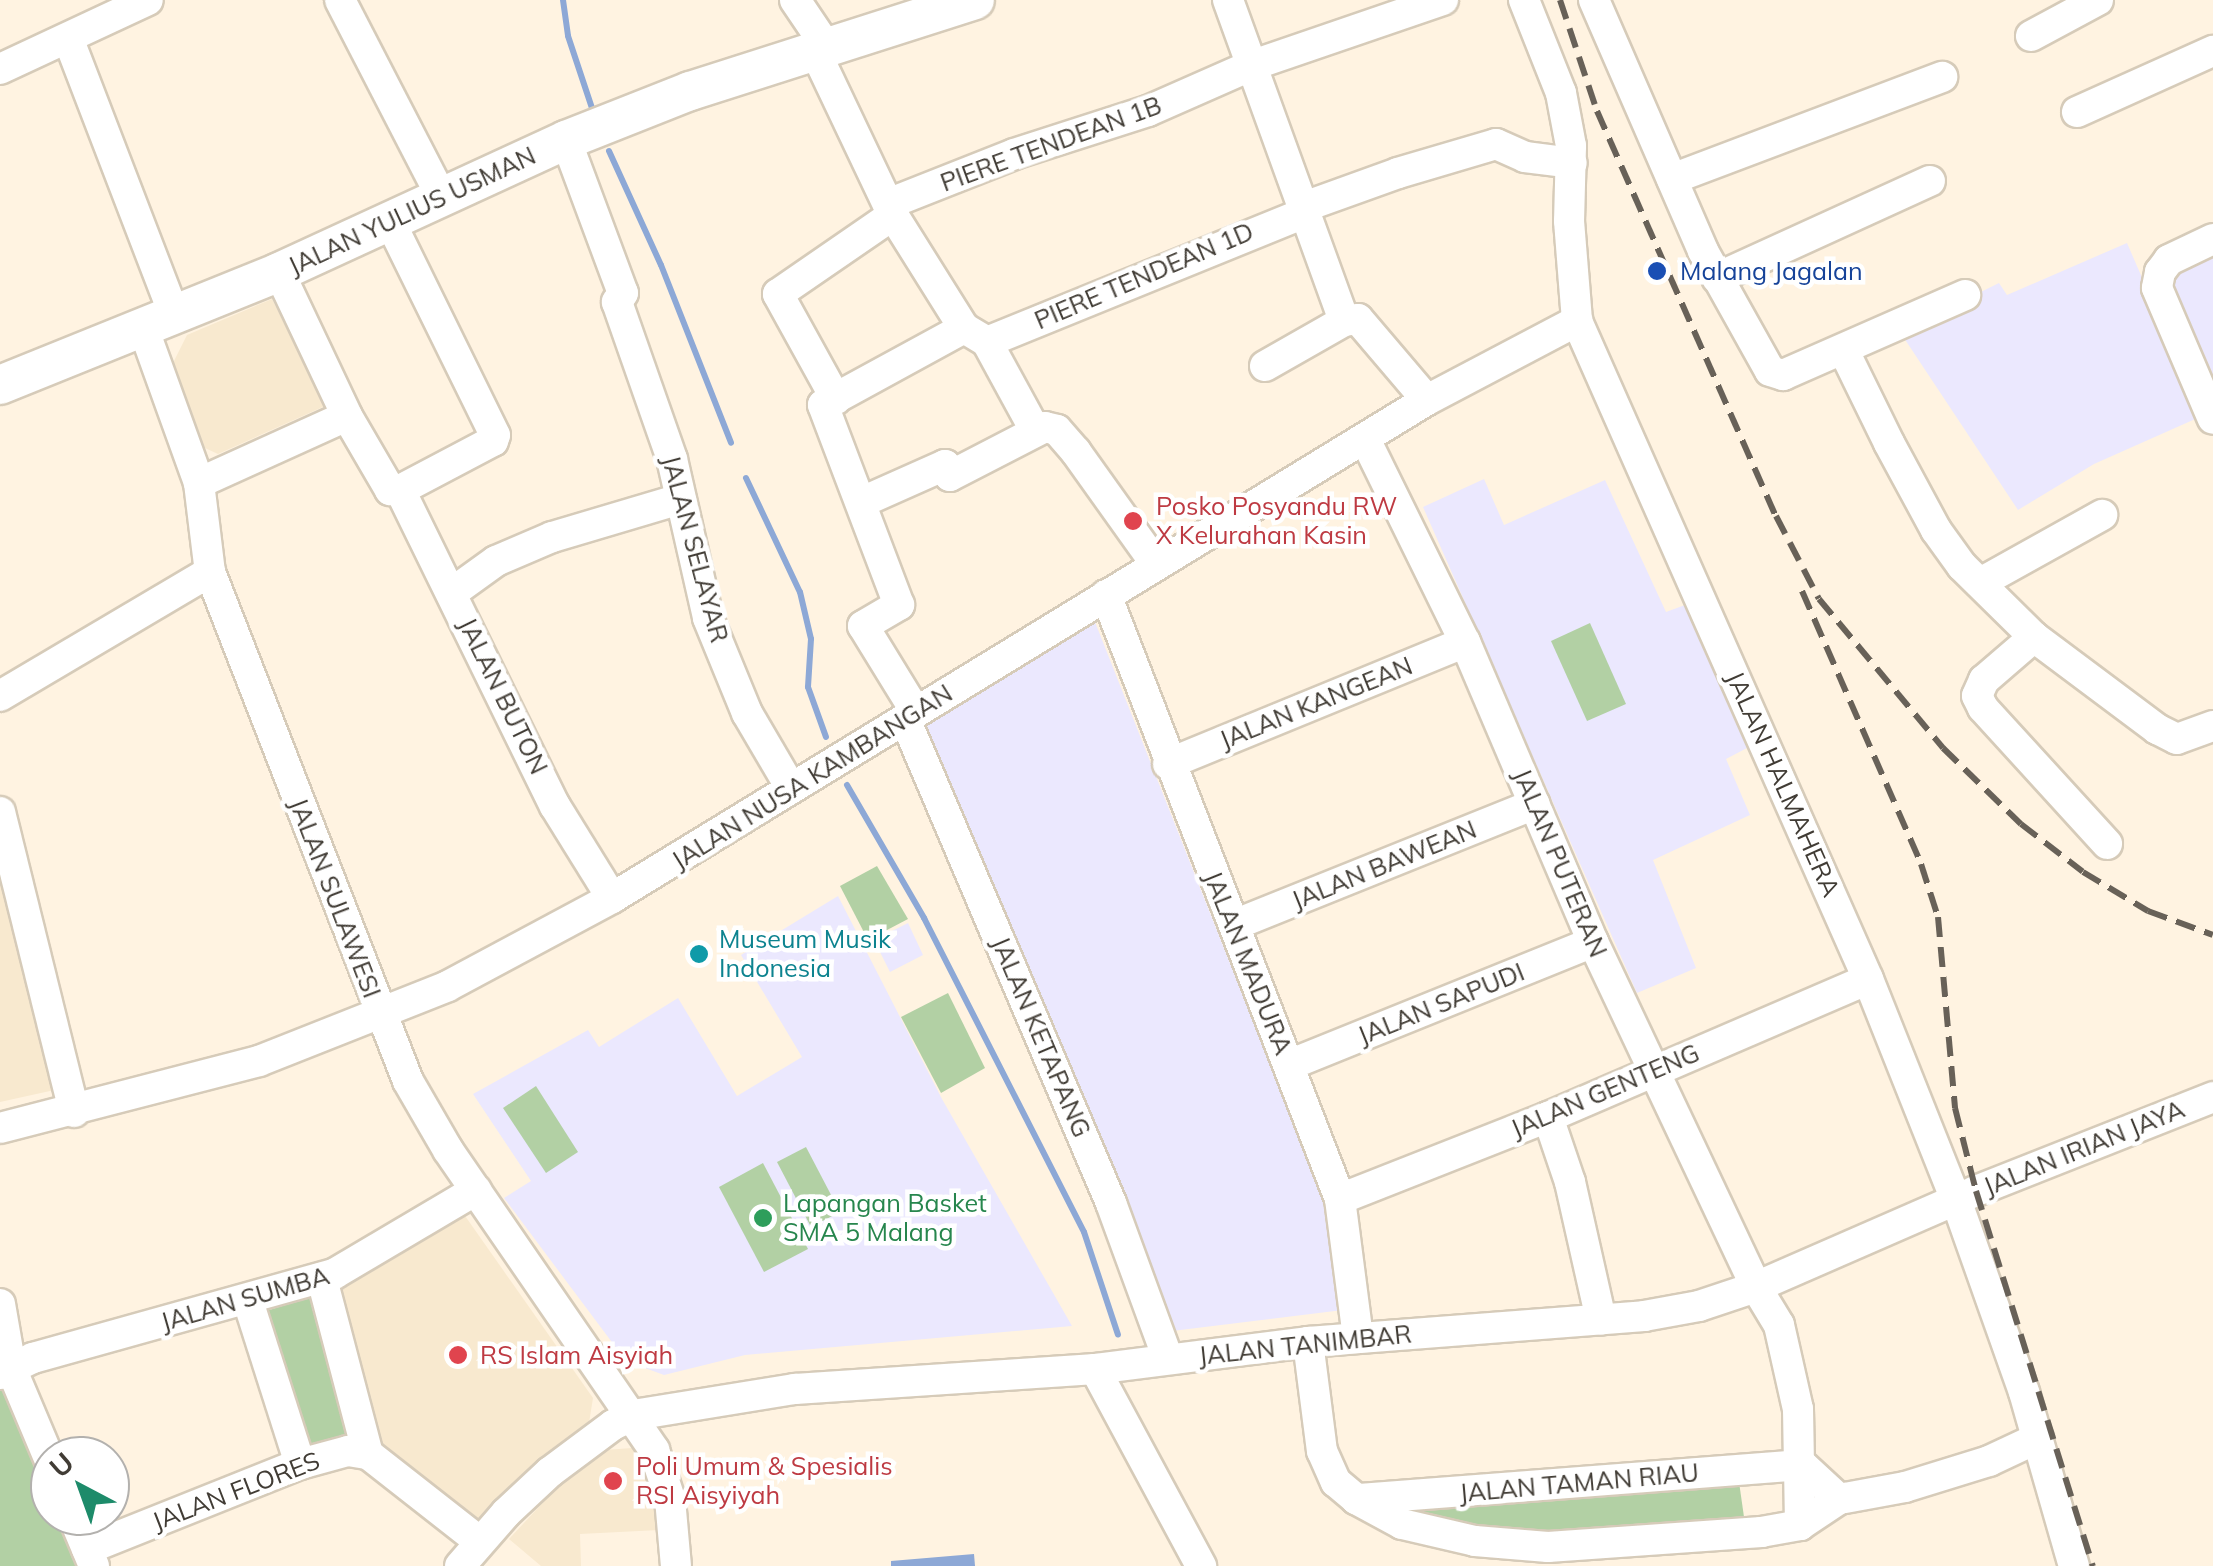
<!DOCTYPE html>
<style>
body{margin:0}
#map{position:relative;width:2213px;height:1566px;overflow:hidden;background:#fff3e1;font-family:Mulish,sans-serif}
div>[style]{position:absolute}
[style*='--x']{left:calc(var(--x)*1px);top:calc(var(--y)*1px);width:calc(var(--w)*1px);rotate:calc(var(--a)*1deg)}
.built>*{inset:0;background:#f8e9cf}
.education>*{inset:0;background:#ebe8fe}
.green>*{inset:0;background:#b2d0a4}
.water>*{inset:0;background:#8da8d6}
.stream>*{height:6px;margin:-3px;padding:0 3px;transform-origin:3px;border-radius:3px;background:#8da8d6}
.roads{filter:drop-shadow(2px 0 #d6cbb9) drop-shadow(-2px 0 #d6cbb9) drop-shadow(0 2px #d6cbb9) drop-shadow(0 -2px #d6cbb9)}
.minor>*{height:30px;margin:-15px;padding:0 15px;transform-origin:15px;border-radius:15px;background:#fff}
.major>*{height:38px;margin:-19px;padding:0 19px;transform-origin:19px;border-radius:19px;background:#fff}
.rail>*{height:6px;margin-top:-3px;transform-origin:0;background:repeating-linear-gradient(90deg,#686158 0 20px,transparent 0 30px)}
.dots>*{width:28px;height:28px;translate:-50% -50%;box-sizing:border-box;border:5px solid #fff;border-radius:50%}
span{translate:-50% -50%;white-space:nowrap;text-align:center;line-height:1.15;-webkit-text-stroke:9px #fff;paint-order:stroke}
.street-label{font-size:25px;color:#413c35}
.transit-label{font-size:25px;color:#164399}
.left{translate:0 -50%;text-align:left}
.health-label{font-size:25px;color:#be3a42}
.culture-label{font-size:25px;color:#0d838f}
.leisure-label{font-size:25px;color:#27864d}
.north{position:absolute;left:30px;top:1436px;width:100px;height:100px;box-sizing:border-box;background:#fff;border:2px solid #b3b1ae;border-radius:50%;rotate:319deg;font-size:28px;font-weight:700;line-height:40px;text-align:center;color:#413c35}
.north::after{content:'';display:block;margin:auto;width:35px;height:45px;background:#1d8b6a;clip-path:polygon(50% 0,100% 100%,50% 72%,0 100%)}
</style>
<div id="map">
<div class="built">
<div style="clip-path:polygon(272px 299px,325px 406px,218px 454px,192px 442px,172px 365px,187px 335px)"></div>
<div style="clip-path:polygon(0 858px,59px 1089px,0 1102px)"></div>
<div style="clip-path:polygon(463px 1213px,593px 1398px,589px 1423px,479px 1524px,386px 1456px,335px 1298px,339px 1283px)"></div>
<div style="clip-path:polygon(632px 1448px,654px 1477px,659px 1530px,580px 1534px,581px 1566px,541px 1566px,509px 1539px,591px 1451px)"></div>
</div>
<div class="education">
<div style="clip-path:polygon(2127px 243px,2202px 416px,2094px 464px,2018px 510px,1900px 332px,1999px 283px,2007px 295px)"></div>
<div style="clip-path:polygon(2213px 258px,2213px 375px,2171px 277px)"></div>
<div style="clip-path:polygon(1484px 479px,1504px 525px,1605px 480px,1666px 612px,1685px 605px,1747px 748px,1726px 759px,1750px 815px,1653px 860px,1696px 968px,1637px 993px,1423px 507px)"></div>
<div style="clip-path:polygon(1095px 622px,1340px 1242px,1343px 1310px,1164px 1332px,926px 724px)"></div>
<div style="clip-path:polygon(838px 896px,942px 1099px,1072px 1326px,745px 1355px,664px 1375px,626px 1361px,504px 1198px,531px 1181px,473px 1094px,588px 1030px,599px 1047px,678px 998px,737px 1096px,802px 1057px,741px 955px)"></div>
<div style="clip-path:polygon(908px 923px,923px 955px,890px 972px,874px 940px)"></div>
</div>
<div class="green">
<div style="clip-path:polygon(1590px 623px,1626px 704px,1587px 721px,1551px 641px)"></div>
<div style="clip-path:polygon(877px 866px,908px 919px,868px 940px,840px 886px)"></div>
<div style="clip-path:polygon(948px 993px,985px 1068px,941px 1093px,901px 1017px)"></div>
<div style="clip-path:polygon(536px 1086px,578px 1152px,546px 1173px,503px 1108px)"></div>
<div style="clip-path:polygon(806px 1147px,840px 1212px,811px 1227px,777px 1162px)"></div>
<div style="clip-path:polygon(763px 1163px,808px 1249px,764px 1272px,719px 1187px)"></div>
<div style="clip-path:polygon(314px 1296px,358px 1434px,309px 1451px,266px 1311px)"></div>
<div style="clip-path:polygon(0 1388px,15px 1397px,50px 1486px,50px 1516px,62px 1516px,82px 1566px,0 1566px)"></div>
<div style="clip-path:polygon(1739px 1482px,1745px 1524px,1557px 1536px,1476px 1529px,1407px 1516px,1406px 1508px)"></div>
</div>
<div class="water">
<div style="clip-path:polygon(974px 1554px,975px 1566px,891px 1566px,891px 1561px)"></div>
</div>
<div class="stream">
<div style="--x:563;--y:0;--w:36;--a:82"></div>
<div style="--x:568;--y:36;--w:82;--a:71.6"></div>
<div style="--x:609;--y:151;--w:125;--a:65.5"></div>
<div style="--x:661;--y:265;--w:191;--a:68.5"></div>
<div style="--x:746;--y:478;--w:126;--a:64.7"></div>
<div style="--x:800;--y:592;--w:48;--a:76.8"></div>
<div style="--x:811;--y:639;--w:48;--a:93.6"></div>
<div style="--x:808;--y:687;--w:53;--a:70.2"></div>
<div style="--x:847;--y:785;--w:154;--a:59.9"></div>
<div style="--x:924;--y:918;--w:352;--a:63"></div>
<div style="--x:1084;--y:1232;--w:108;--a:71.7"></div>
</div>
<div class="roads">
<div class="minor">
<div style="--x:340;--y:0;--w:220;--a:62.7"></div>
<div style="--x:795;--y:0;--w:59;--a:56"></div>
<div style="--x:1228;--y:0;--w:341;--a:70.1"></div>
<div style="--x:1524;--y:0;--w:100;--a:68.3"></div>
<div style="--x:1561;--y:93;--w:54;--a:79.3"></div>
<div style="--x:1571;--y:146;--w:75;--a:91.5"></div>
<div style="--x:1569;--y:221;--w:100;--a:85.4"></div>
<div style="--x:1577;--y:321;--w:719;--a:66.14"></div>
<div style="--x:1868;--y:979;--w:238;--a:68.3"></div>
<div style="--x:1956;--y:1200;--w:204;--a:70.5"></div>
<div style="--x:2024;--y:1392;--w:181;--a:74"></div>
<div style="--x:1594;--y:0;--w:274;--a:66.5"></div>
<div style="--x:1703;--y:251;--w:137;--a:60.8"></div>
<div style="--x:1770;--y:371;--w:14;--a:17"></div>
<div style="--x:1783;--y:375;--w:199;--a:-23.7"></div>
<div style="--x:2031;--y:36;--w:76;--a:-28.2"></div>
<div style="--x:68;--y:38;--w:299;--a:69"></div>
<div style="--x:816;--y:53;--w:179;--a:64.6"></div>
<div style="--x:893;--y:215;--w:133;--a:57.9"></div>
<div style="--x:964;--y:328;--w:27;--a:31"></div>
<div style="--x:987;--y:342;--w:100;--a:61.4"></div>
<div style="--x:0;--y:69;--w:163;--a:-25"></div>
<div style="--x:2077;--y:112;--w:149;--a:-24.2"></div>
<div style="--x:566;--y:140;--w:163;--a:69.6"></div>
<div style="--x:623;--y:293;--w:11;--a:124"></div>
<div style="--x:617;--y:302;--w:166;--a:70.7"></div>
<div style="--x:672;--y:459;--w:163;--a:77.2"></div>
<div style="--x:708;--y:618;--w:103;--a:67.7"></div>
<div style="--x:747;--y:713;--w:87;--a:59.6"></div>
<div style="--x:1672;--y:179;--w:289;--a:-20.7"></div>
<div style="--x:888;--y:204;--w:136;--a:-21.6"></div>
<div style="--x:1014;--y:154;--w:141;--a:-17.8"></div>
<div style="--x:1148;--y:111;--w:111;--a:-23.8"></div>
<div style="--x:1250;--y:66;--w:204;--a:-18.9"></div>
<div style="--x:1301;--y:208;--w:103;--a:-19.8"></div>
<div style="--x:1398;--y:173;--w:102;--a:-16.5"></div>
<div style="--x:1496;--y:144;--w:32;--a:24"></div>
<div style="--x:1525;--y:157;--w:47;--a:7.3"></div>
<div style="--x:2213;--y:239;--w:49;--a:154.5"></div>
<div style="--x:2169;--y:260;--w:15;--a:127"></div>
<div style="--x:2160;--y:272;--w:16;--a:101"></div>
<div style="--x:2157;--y:288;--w:142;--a:66.9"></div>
<div style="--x:279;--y:272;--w:159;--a:64.7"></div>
<div style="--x:347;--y:416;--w:86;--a:59.8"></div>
<div style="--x:390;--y:490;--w:10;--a:0"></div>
<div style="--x:400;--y:490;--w:105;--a:-27.8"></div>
<div style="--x:493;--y:441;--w:6;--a:-72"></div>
<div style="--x:495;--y:435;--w:240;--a:-116.2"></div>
<div style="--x:1717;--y:278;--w:234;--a:-24.5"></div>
<div style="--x:144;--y:330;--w:163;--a:70.2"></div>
<div style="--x:199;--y:483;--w:90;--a:83"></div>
<div style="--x:210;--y:572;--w:546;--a:68.74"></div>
<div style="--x:408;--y:1081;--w:80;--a:59.9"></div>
<div style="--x:448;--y:1150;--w:364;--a:55.5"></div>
<div style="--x:654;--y:1450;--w:52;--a:71.9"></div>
<div style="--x:670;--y:1499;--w:67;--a:84.9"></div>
<div style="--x:987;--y:342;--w:341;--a:-22.1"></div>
<div style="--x:1844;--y:351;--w:102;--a:63.9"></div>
<div style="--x:1889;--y:443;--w:99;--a:61.6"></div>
<div style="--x:1936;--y:530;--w:44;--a:54.2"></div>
<div style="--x:1962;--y:566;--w:101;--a:44.6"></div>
<div style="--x:2034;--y:637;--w:154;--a:36.8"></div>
<div style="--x:2157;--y:729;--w:22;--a:27"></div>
<div style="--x:2177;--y:739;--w:38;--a:-20"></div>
<div style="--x:1265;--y:366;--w:91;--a:-29.7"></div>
<div style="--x:1344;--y:321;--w:14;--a:-8"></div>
<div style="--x:1358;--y:319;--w:106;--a:49.6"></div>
<div style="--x:836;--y:399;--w:120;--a:-118.9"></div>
<div style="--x:778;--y:294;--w:140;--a:-34.5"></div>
<div style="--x:1365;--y:439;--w:226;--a:63.8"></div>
<div style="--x:1465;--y:642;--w:326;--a:66.9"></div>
<div style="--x:1593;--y:942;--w:382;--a:64.7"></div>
<div style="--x:1756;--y:1287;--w:44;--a:58.8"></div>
<div style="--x:1779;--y:1325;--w:86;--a:77.3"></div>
<div style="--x:1798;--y:1409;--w:116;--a:89"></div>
<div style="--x:199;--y:483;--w:162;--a:-24.4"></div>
<div style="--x:400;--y:490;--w:352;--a:63.9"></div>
<div style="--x:555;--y:806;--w:108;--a:58.2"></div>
<div style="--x:862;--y:502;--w:91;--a:-24"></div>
<div style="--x:945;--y:465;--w:12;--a:66"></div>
<div style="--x:950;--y:476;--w:107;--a:-27.3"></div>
<div style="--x:1045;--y:427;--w:12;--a:14"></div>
<div style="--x:1057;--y:430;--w:29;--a:49"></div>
<div style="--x:1076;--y:452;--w:138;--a:54.5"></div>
<div style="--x:1980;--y:583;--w:140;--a:-29.1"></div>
<div style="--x:453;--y:592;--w:53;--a:-35.8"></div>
<div style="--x:496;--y:561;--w:61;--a:-23.2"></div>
<div style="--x:552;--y:537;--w:134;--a:-16.5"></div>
<div style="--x:1106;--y:595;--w:648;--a:68.82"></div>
<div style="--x:1340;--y:1199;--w:140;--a:82.6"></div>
<div style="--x:2034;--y:637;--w:66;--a:139.3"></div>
<div style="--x:1984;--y:680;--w:17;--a:114"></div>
<div style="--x:1977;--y:696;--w:13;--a:63"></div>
<div style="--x:1983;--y:708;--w:184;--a:47.6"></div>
<div style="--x:0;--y:696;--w:244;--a:-30.6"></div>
<div style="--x:916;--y:712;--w:101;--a:-121.6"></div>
<div style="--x:863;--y:626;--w:42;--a:-30.3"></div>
<div style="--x:899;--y:605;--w:214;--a:-110.8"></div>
<div style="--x:823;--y:405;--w:161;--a:-28.6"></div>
<div style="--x:905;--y:719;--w:526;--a:66.94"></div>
<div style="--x:1111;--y:1203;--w:166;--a:69.9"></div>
<div style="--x:1168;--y:764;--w:321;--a:-22.3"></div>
<div style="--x:0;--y:812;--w:309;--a:76.1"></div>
<div style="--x:1234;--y:925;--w:324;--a:-21.9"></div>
<div style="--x:1289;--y:1065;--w:328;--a:-22"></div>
<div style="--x:1548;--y:1117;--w:69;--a:71.3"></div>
<div style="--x:1570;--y:1182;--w:141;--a:77.3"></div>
<div style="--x:0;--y:1128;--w:268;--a:-14.5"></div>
<div style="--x:259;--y:1061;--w:203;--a:-21.6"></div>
<div style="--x:448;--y:986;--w:186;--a:-28.2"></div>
<div style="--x:612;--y:898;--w:955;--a:-31.43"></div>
<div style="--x:1427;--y:400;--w:170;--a:-27.8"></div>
<div style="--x:1340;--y:1199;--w:224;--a:-21.5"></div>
<div style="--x:1548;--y:1117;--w:348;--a:-23.3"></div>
<div style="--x:322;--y:1279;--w:181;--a:75.3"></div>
<div style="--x:248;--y:1301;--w:171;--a:72.3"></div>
<div style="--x:0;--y:1304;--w:65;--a:80.2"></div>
<div style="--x:11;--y:1368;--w:101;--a:67.2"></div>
<div style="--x:1308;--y:1342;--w:110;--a:82.7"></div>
<div style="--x:1322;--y:1451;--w:34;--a:66"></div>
<div style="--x:1336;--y:1482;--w:26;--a:40"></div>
<div style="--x:1095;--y:1369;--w:224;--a:61.7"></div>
<div style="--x:0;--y:1374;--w:37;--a:-26"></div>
<div style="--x:33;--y:1358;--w:313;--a:-15.6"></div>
<div style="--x:334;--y:1274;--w:165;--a:-30.6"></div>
<div style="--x:1839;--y:1499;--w:50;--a:-137.4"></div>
<div style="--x:1802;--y:1465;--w:447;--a:175.6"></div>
<div style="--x:1356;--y:1499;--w:52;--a:28.5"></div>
<div style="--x:1402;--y:1524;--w:75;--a:13.1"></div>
<div style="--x:1475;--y:1541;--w:73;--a:4.7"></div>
<div style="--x:1548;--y:1547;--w:214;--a:-4"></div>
<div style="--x:1761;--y:1532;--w:40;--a:-10"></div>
<div style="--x:1800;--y:1525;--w:47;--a:-33.7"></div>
<div style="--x:1839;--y:1499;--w:67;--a:-10.3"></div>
<div style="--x:1905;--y:1487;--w:88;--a:-17.2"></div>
<div style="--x:1989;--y:1461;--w:54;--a:-25.1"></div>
<div style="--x:73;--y:1516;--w:54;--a:67.2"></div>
<div style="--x:87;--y:1549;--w:229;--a:-21.8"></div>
<div style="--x:300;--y:1464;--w:50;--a:-15.2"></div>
<div style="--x:348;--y:1451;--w:20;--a:9"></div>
<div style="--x:368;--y:1454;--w:141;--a:38.1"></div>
<div style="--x:460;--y:1566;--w:70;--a:-49"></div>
<div style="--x:506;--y:1513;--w:60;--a:-43"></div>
<div style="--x:550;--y:1472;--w:79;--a:-36.7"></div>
<div style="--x:613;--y:1425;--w:23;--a:-25"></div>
<div style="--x:634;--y:1415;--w:163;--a:-9.2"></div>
<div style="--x:795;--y:1389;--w:301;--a:-3.8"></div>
<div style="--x:1095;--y:1369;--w:215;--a:-7.2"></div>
<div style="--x:1308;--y:1342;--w:337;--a:-4.4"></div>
<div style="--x:1644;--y:1316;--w:56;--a:-10.3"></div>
<div style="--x:1699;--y:1306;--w:60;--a:-18.4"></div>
<div style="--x:1756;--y:1287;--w:240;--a:-23.6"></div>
<div style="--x:1976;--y:1191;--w:255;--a:-21.6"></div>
</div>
<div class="major">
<div style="--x:0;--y:385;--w:301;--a:-22"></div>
<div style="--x:279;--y:272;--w:316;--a:-24.7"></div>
<div style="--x:566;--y:140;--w:133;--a:-21.6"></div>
<div style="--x:690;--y:91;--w:299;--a:-17.7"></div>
</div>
</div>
<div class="rail">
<div style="--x:1560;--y:0;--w:117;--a:71.6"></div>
<div style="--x:1597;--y:111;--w:443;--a:66.2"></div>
<div style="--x:1776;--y:516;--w:93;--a:62.6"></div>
<div style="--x:1819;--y:599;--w:194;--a:50.2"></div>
<div style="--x:1943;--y:748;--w:109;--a:44.3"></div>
<div style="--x:2021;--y:824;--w:78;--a:37.7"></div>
<div style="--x:2083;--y:872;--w:76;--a:31"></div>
<div style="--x:2148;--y:911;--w:69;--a:20.3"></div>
<div style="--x:1802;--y:591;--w:298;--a:66.4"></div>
<div style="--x:1921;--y:864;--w:56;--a:72.2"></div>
<div style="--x:1938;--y:917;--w:192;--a:84.9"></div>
<div style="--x:1955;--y:1108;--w:86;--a:75.8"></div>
<div style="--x:1976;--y:1191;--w:393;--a:72.7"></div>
</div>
<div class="dots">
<div style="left:1657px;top:271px;background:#1a4fb4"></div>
<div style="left:1133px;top:521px;background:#e0444e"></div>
<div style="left:699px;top:954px;background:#0f9aa8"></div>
<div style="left:763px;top:1218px;background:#2e9e5b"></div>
<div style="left:458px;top:1355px;background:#e0444e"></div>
<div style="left:613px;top:1481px;background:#e0444e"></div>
</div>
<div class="street-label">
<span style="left:1051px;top:144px;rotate:-20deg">PIERE TENDEAN 1B</span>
<span style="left:412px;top:211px;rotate:-25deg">JALAN YULIUS USMAN</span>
<span style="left:1144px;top:276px;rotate:-23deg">PIERE TENDEAN 1D</span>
<span style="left:695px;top:549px;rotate:75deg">JALAN SELAYAR</span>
<span style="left:503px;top:696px;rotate:64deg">JALAN BUTON</span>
<span style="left:1316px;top:703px;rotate:-22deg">JALAN KANGEAN</span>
<span style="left:812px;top:777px;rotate:-32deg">JALAN NUSA KAMBANGAN</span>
<span style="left:1783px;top:784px;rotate:66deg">JALAN HALMAHERA</span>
<span style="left:1560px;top:863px;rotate:67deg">JALAN PUTERAN</span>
<span style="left:1384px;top:865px;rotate:-22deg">JALAN BAWEAN</span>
<span style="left:335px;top:898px;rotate:69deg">JALAN SULAWESI</span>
<span style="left:1248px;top:963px;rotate:68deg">JALAN MADURA</span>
<span style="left:1441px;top:1004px;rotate:-22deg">JALAN SAPUDI</span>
<span style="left:1041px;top:1037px;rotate:67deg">JALAN KETAPANG</span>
<span style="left:1605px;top:1091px;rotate:-23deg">JALAN GENTENG</span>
<span style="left:2084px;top:1148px;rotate:-22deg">JALAN IRIAN JAYA</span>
<span style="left:245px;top:1299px;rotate:-16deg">JALAN SUMBA</span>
<span style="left:1305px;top:1345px;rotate:-6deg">JALAN TANIMBAR</span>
<span style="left:1579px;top:1483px;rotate:-5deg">JALAN TAMAN RIAU</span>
<span style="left:236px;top:1491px;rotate:-21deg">JALAN FLORES</span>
</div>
<div class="transit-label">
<span class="left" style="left:1680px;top:271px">Malang Jagalan</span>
</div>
<div class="health-label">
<span class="left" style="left:1156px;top:521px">Posko Posyandu RW<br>X Kelurahan Kasin</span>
<span class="left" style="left:480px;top:1355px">RS Islam Aisyiah</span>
<span class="left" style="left:636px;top:1481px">Poli Umum &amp; Spesialis<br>RSI Aisyiyah</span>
</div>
<div class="culture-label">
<span class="left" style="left:719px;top:954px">Museum Musik<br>Indonesia</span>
</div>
<div class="leisure-label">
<span class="left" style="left:783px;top:1218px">Lapangan Basket<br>SMA 5 Malang</span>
</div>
<div class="north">U</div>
</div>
